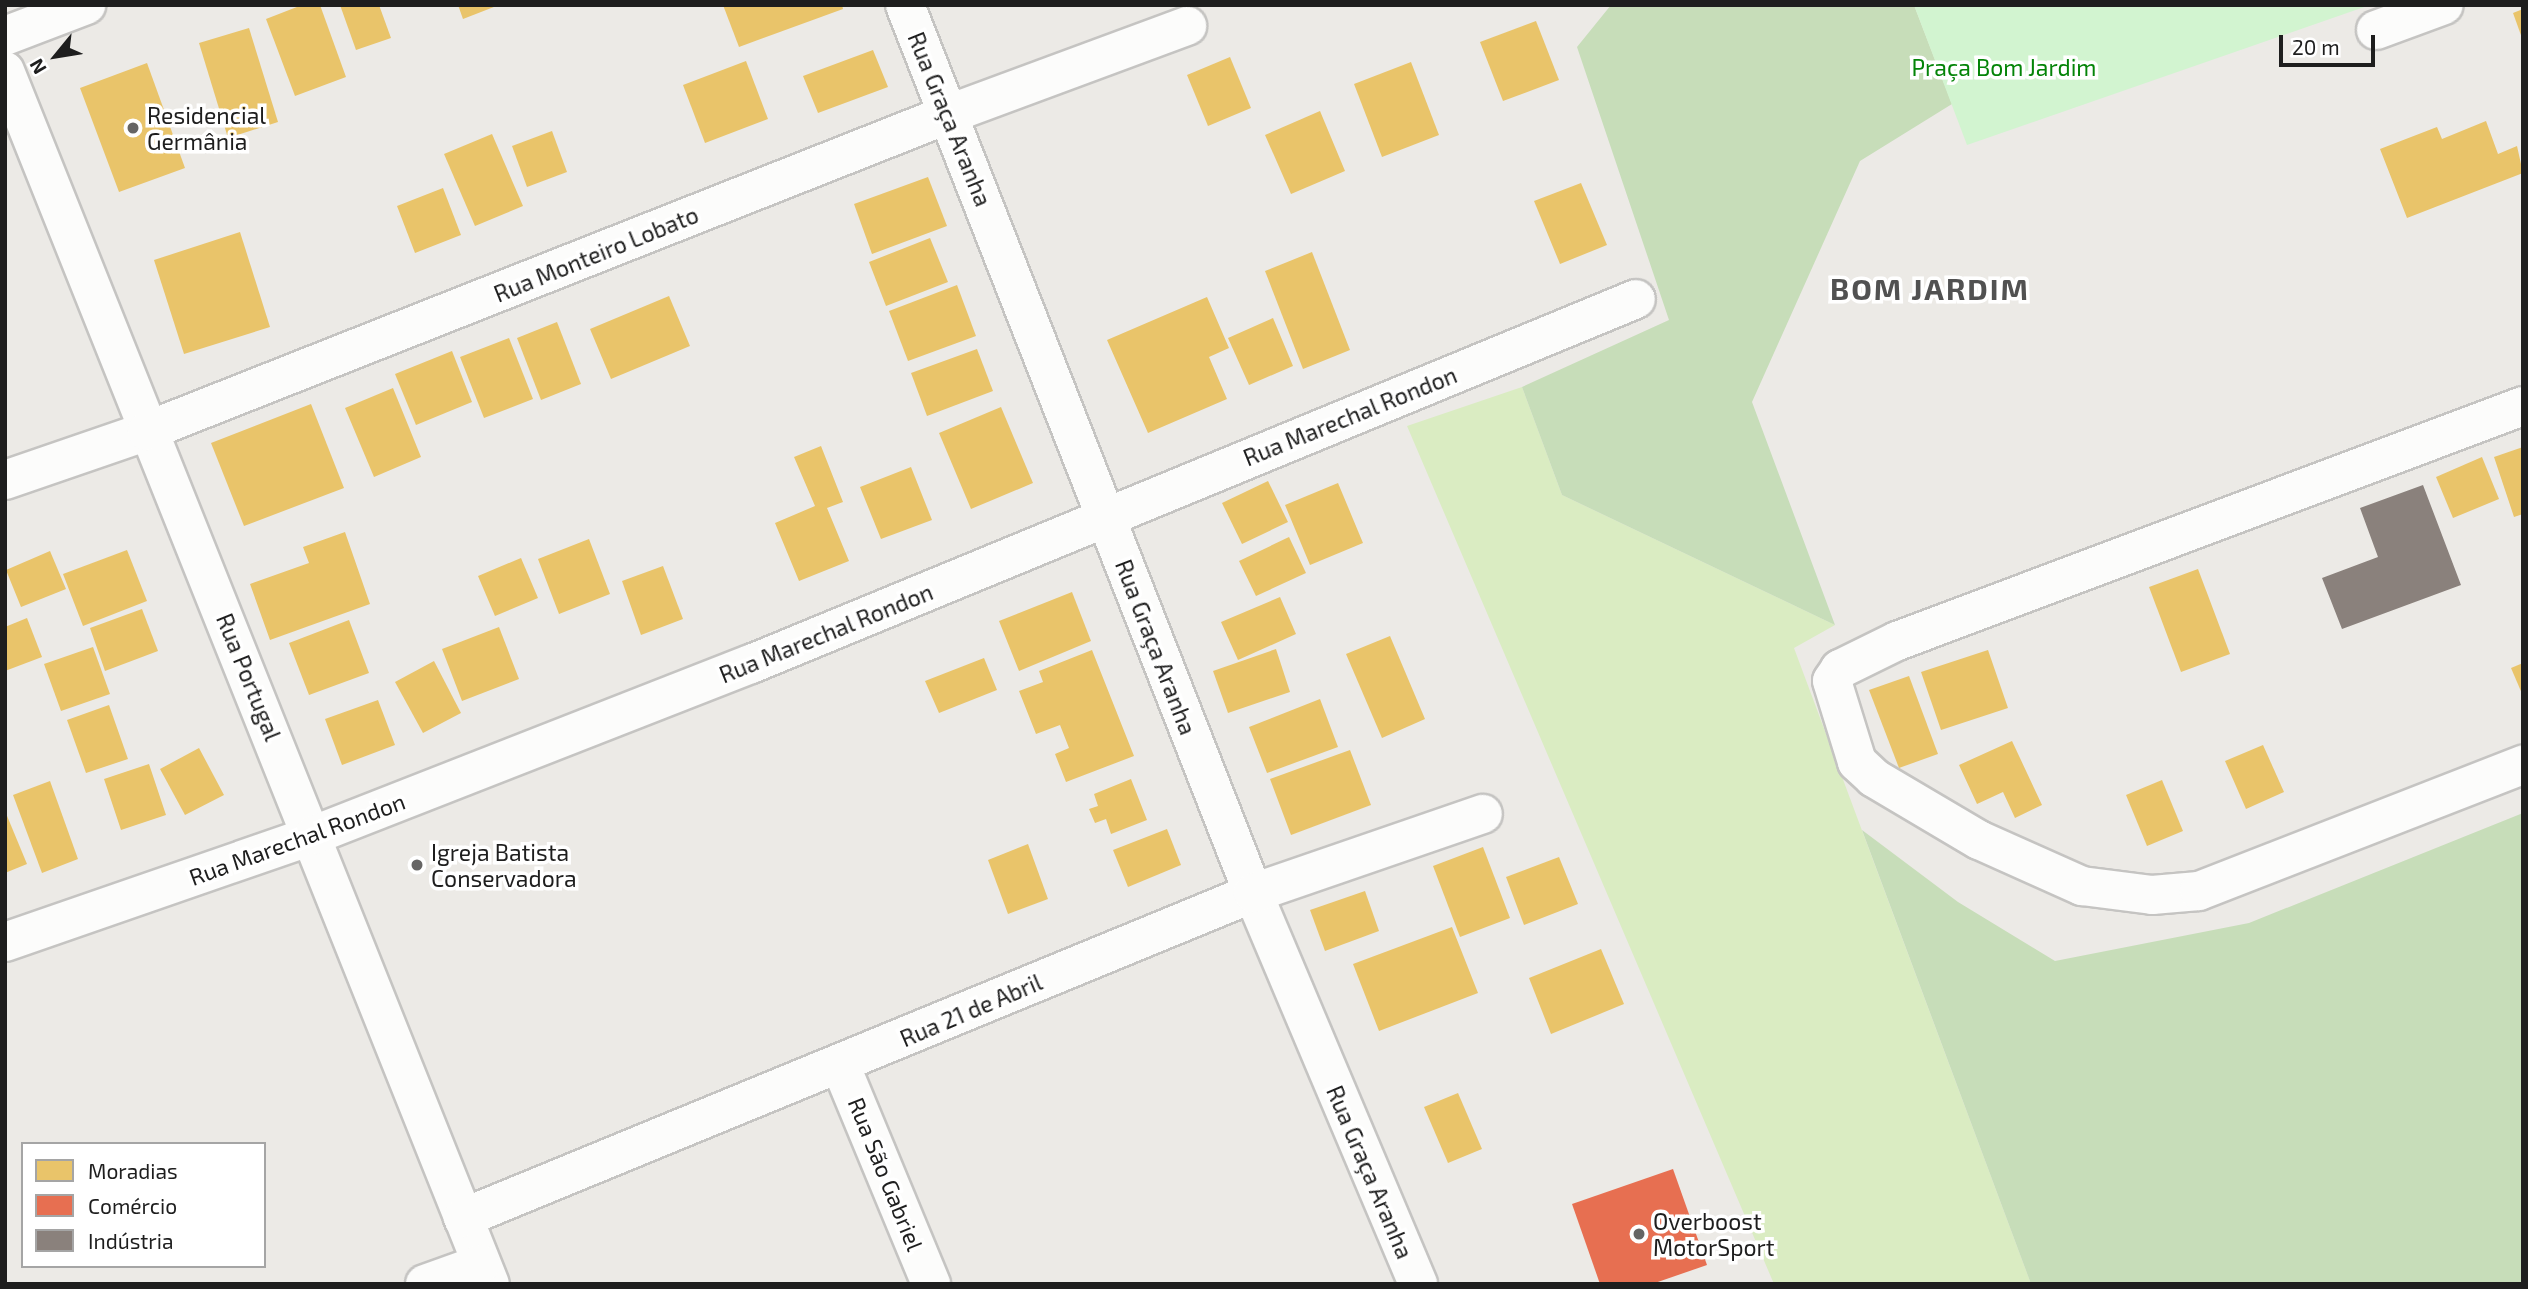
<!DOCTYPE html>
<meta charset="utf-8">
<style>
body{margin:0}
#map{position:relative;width:2528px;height:1289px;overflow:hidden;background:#eceae6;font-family:"Exo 2",sans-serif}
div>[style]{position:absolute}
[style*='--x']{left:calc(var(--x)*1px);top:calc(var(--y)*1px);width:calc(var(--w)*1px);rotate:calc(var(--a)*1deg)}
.grass>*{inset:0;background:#daecc2}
.forest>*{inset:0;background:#c7ddb9}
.park>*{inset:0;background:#d2f4d0}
.homes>*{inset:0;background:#e9c46a}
.shops>*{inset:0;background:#e76f51}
.industry>*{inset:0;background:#8a817c}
.roads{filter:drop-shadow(2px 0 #c5c4c2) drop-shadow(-2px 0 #c5c4c2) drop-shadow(0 2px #c5c4c2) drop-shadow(0 -2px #c5c4c2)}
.minor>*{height:38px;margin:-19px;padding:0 19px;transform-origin:19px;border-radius:19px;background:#fcfcfb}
.dots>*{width:19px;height:19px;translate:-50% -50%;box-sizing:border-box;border:4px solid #fff;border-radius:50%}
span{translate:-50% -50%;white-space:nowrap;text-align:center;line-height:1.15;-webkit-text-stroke:7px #fff;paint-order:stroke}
.park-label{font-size:23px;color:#048408}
.poi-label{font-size:23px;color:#1e1e1e}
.left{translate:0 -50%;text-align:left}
.street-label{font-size:23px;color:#1e1e1e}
.district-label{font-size:30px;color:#515151;font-weight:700;letter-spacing:2px}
.frame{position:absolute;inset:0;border:7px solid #1e1e1e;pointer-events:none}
.legend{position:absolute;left:21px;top:1142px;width:245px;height:126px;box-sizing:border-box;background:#fff;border:2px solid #a5a5a5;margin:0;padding:9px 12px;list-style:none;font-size:21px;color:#1e1e1e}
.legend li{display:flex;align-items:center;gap:14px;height:35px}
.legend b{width:35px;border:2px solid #a5a5a5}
.north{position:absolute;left:21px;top:21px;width:70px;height:70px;-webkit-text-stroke:5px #fff;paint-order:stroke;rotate:240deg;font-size:19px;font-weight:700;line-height:28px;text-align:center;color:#1e1e1e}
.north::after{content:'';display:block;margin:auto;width:24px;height:32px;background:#1e1e1e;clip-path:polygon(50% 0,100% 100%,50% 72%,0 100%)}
.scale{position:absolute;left:2279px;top:35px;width:96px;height:32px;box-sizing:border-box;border:4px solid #1e1e1e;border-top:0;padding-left:9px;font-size:21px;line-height:24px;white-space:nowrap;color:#1e1e1e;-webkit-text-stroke:5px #fff;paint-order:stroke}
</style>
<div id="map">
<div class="grass">
<div style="clip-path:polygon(1522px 387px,1562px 495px,1835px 625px,1794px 648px,2031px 1284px,1774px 1284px,1407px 426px)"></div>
</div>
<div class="forest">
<div style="clip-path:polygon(1611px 5px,1914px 5px,1952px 104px,1860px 161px,1752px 402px,1835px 625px,1562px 495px,1522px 387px,1669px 320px,1577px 47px)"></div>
<div style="clip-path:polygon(2523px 813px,2523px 1284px,2031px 1284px,1862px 830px,1958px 902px,2055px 961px,2249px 923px)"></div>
</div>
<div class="park">
<div style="clip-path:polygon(1914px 5px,2370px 5px,1967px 145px)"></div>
</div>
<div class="homes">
<div style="clip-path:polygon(302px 5px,320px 5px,346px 77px,295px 96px,266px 19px)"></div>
<div style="clip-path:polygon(340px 5px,379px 5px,391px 38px,356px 50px)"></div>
<div style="clip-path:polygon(458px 5px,499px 5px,463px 19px)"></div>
<div style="clip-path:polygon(723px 5px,842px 5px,843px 9px,739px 47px)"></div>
<div style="clip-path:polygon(2523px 9px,2523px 38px,2522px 38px,2513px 13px)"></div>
<div style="clip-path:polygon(1536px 21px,1559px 80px,1503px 101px,1480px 42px)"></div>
<div style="clip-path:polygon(249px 28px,278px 122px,228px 138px,199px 43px)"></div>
<div style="clip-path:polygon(873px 50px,888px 87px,818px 113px,803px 76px)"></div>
<div style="clip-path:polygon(1230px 57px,1251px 108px,1208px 126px,1187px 75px)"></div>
<div style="clip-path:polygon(746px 61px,768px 119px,705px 143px,683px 85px)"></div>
<div style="clip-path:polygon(1411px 62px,1439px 135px,1382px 157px,1354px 84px)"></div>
<div style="clip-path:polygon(147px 63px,185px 168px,119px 192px,80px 88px)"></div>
<div style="clip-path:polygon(1320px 111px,1345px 171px,1291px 194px,1265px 135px)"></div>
<div style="clip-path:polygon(2486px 121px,2498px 154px,2517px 146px,2523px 173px,2407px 218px,2380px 149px,2437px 127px,2442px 139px)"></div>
<div style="clip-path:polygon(552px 131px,567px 172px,527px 187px,512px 146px)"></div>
<div style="clip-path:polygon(492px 134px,523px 206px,475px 226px,444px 154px)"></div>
<div style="clip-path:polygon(928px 177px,947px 226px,872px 254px,854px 204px)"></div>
<div style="clip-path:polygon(1581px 183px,1607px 245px,1560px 264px,1534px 201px)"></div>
<div style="clip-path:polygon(443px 188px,461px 235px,415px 253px,397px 206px)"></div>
<div style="clip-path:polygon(240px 232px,270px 327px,184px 354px,154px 260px)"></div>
<div style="clip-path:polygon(930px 238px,948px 282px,886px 306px,869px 262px)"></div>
<div style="clip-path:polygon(1312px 252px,1350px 350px,1303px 369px,1265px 271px)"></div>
<div style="clip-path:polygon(957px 285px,976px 336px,908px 361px,889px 311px)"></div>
<div style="clip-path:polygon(669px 296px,690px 346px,611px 379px,590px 329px)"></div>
<div style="clip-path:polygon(1207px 297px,1229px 348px,1209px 357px,1227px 399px,1148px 433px,1107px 340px)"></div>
<div style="clip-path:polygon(1273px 318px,1293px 366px,1249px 385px,1228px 338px)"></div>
<div style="clip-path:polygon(557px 322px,581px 384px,541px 400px,517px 338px)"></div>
<div style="clip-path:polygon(509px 338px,533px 399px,484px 418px,460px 357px)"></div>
<div style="clip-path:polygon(977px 349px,993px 391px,927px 416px,911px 373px)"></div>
<div style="clip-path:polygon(452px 351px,472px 402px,416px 425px,395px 374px)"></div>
<div style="clip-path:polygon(393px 388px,421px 457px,374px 477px,345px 408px)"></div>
<div style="clip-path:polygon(311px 404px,344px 488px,244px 526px,211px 443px)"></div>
<div style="clip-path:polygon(1001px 407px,1033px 483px,971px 509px,939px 433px)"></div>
<div style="clip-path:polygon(821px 446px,843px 502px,827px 508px,849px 561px,799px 581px,775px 523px,815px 506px,794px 457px)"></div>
<div style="clip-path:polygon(2523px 447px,2523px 514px,2514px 517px,2494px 457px)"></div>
<div style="clip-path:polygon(2482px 457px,2499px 499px,2453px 518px,2436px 477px)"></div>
<div style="clip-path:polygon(911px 467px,932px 520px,881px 539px,860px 487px)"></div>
<div style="clip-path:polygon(1268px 481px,1288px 522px,1242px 544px,1222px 503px)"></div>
<div style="clip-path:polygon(1338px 483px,1363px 543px,1310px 565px,1285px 505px)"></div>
<div style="clip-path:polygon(345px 532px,370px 604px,270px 640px,250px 584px,309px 563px,303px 547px)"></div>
<div style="clip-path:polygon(1289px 537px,1306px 573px,1256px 596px,1239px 561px)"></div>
<div style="clip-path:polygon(589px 539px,610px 594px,559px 614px,538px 559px)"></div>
<div style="clip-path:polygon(127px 550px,147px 601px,83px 626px,63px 574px)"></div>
<div style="clip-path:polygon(50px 551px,66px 589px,21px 607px,6px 570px)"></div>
<div style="clip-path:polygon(521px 558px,538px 598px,495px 616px,478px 576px)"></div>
<div style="clip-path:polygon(663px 566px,683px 619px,641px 635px,622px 581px)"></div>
<div style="clip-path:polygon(2198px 569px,2230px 654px,2181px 672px,2149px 587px)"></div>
<div style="clip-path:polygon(1072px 592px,1091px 641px,1019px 671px,999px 621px)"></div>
<div style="clip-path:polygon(1280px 597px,1296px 634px,1238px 660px,1221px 622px)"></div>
<div style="clip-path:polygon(142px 609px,158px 651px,105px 671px,90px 628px)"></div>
<div style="clip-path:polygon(27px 618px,42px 657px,5px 671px,5px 627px)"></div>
<div style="clip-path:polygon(349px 620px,369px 673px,309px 695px,289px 643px)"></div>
<div style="clip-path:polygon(499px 627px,519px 679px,462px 701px,442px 649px)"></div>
<div style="clip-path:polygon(1390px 636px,1425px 719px,1382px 738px,1346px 654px)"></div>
<div style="clip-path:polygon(93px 647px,110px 694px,61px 711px,44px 664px)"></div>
<div style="clip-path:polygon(1276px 649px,1290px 692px,1228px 713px,1213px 671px)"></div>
<div style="clip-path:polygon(1092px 650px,1134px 756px,1066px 782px,1055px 754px,1069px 748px,1060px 725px,1036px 734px,1019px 691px,1043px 682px,1039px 671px)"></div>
<div style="clip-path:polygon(1988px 650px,2008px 708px,1941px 730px,1921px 672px)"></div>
<div style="clip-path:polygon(984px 658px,997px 690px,939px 713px,925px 681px)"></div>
<div style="clip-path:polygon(434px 661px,461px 713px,423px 733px,395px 682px)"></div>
<div style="clip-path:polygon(2523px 663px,2523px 696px,2511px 668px)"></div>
<div style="clip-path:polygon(1909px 676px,1938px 754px,1899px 768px,1869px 690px)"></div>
<div style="clip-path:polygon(1320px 699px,1338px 747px,1267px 773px,1249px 727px)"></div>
<div style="clip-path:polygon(378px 700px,395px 745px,342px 765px,325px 719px)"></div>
<div style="clip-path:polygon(109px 705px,128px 759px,86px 773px,67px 720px)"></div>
<div style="clip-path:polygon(2012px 741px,2042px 805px,2015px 818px,2003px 792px,1977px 804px,1959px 765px)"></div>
<div style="clip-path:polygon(2263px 745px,2284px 792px,2246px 809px,2225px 761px)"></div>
<div style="clip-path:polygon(199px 748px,224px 795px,185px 815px,160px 769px)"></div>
<div style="clip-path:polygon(1350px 750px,1371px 805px,1291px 835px,1270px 779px)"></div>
<div style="clip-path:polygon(149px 764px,166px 815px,121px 830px,104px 779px)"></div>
<div style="clip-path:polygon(1131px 779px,1147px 820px,1111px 834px,1106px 819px,1095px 823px,1089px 809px,1098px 806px,1094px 794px)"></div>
<div style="clip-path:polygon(2162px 780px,2183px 831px,2147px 846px,2126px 795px)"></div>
<div style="clip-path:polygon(50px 781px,78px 859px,42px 873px,13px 795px)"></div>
<div style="clip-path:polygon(5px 811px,27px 864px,5px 873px)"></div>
<div style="clip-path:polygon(1167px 829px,1181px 865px,1128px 887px,1113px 850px)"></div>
<div style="clip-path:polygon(1028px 844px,1048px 899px,1008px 914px,988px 860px)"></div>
<div style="clip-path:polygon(1483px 847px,1510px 918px,1460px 937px,1433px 866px)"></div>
<div style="clip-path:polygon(1559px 857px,1578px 904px,1524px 925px,1506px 877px)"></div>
<div style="clip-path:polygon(1365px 891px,1379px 931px,1325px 951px,1310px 910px)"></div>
<div style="clip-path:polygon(1452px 927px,1478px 993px,1379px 1031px,1353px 964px)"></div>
<div style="clip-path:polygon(1601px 949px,1624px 1004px,1551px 1034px,1529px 978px)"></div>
<div style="clip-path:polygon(1458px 1093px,1482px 1149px,1448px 1163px,1424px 1107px)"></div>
</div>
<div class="shops">
<div style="clip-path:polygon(1673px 1169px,1707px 1265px,1652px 1284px,1600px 1284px,1572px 1204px)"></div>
</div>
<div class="industry">
<div style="clip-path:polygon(2423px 485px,2461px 585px,2342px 629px,2322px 578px,2378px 557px,2360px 508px)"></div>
</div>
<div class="roads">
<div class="minor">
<div style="--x:905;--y:5;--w:954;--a:68.6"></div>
<div style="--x:1253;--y:893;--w:424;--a:67.1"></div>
<div style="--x:2376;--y:30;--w:72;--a:-20.2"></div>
<div style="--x:5;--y:36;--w:87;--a:-20.9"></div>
<div style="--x:5;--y:71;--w:1306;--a:68.21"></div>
<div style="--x:2523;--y:406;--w:669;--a:159.42"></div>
<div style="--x:1897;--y:641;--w:64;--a:153.8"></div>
<div style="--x:1840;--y:669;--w:14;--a:124"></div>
<div style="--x:1832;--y:681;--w:85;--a:72.8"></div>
<div style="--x:1857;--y:762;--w:23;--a:43"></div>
<div style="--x:1874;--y:778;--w:122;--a:30.6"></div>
<div style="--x:1979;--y:840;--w:113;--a:24.1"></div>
<div style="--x:2082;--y:886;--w:71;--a:7.3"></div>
<div style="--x:2152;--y:895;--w:47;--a:-4.9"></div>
<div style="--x:2199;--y:891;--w:348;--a:-21.3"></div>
<div style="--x:5;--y:480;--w:150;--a:-19"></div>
<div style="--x:147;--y:431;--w:862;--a:-21.57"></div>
<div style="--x:949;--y:114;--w:254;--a:-20.3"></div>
<div style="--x:5;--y:942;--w:327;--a:-19.1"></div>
<div style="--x:314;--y:835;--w:469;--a:-21.4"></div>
<div style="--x:751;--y:664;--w:957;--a:-22.41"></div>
<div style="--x:840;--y:1064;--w:238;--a:67.5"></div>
<div style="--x:463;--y:1218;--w:854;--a:-22.36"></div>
<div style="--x:1253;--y:893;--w:243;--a:-19"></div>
<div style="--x:425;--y:1284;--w:59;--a:-19.7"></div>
</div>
</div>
<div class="dots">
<div style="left:133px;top:128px;background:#666564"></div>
<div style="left:417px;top:865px;background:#666564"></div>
<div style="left:1639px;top:1234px;background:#666564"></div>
</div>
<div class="park-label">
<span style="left:2004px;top:67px">Praça Bom Jardim</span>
</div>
<div class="poi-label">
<span class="left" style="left:147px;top:128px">Residencial<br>Germânia</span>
<span class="left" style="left:431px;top:865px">Igreja Batista<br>Conservadora</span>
<span class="left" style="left:1653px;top:1234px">Overboost<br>MotorSport</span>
</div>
<div class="street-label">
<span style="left:950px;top:119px;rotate:68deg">Rua Graça Aranha</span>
<span style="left:596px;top:254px;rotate:-22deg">Rua Monteiro Lobato</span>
<span style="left:1350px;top:416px;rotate:-22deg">Rua Marechal Rondon</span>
<span style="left:826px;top:633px;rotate:-22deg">Rua Marechal Rondon</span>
<span style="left:1156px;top:647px;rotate:69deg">Rua Graça Aranha</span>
<span style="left:249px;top:677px;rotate:68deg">Rua Portugal</span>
<span style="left:297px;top:839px;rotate:-20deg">Rua Marechal Rondon</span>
<span style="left:971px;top:1010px;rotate:-23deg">Rua 21 de Abril</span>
<span style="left:1370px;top:1172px;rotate:67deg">Rua Graça Aranha</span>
<span style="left:886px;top:1174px;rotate:68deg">Rua São Gabriel</span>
</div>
<div class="district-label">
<span style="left:1930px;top:288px">BOM JARDIM</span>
</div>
<div class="frame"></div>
<ul class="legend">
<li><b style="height:19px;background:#e9c46a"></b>Moradias</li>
<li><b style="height:19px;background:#e76f51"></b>Comércio</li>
<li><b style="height:19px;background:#8a817c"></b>Indústria</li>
</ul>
<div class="north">N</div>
<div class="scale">20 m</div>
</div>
